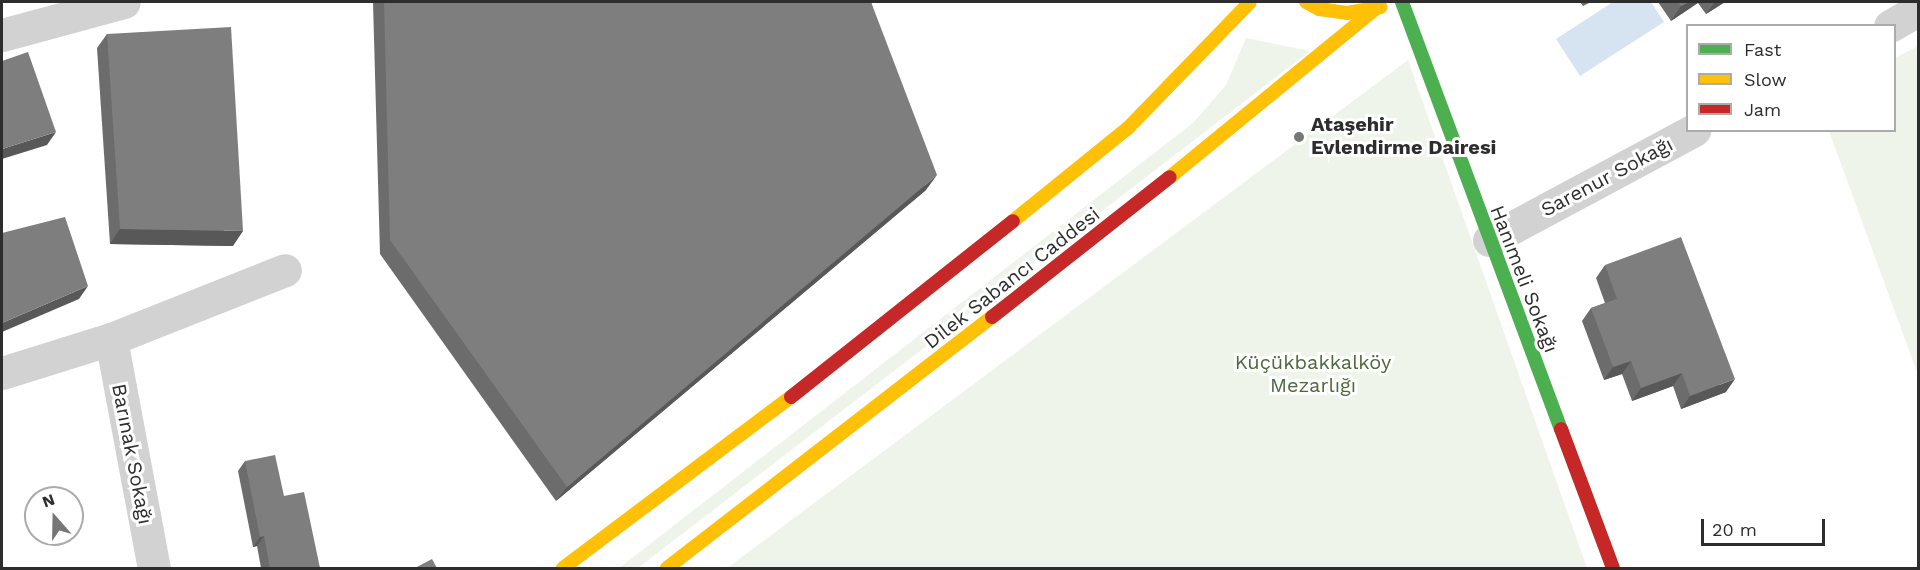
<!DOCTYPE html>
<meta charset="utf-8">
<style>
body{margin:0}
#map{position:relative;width:1920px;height:570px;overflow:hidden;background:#fff;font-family:"Work Sans",sans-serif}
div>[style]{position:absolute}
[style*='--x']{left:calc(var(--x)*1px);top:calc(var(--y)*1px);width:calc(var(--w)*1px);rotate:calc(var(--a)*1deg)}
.green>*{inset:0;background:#eef4ea}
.water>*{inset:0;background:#d6e4f2}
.street>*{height:33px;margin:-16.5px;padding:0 16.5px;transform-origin:16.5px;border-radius:16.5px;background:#d2d2d2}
.fast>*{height:14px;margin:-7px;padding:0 7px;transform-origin:7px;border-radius:7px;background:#4caf50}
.slow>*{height:14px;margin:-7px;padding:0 7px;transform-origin:7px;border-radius:7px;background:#ffc107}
.jam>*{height:14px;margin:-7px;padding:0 7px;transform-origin:7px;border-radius:7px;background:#c62828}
.wall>*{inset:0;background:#6c6c6c}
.shaded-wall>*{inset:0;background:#585858}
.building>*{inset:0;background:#7e7e7e}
.dots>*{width:16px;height:16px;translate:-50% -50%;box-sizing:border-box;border:3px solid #fff;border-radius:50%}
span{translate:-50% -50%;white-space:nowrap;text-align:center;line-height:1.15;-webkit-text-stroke:6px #fff;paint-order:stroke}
.poi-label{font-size:20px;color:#2d2d2d;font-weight:700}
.left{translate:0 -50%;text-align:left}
.street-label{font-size:20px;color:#2d2d2d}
.park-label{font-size:20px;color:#4b6939}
.frame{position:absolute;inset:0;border:3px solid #2d2d2d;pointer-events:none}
.legend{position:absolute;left:1686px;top:24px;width:210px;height:108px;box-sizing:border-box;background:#fff;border:2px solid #ababab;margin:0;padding:8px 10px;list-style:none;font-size:18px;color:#2d2d2d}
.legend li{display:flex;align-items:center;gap:12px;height:30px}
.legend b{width:30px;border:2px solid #ababab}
.north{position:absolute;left:24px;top:486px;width:60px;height:60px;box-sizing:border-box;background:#fff;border:2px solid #ababab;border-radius:50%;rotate:340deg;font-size:16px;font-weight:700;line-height:24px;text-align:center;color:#2d2d2d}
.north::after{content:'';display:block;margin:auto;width:21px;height:27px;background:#767676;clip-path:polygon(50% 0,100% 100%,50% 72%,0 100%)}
.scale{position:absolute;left:1701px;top:519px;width:124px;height:27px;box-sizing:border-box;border:3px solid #2d2d2d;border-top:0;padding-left:8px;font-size:18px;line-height:21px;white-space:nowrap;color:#2d2d2d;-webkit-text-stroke:4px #fff;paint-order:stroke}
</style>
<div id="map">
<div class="green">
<div style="clip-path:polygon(1246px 38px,1310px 51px,638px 568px,619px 568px,1193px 123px,1226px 85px)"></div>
<div style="clip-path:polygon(1918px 46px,1918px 375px,1829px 131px,1894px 130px,1895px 58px)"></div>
<div style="clip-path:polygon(1408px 60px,1587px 568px,727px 568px)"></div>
</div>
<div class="water">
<div style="clip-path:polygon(1613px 2px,1651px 2px,1664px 22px,1580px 76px,1556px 39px)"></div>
</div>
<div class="street">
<div style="--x:1890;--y:26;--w:32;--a:-30"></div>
<div style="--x:2;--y:35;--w:126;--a:-15.1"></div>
<div style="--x:1489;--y:240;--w:233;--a:-28.2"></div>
<div style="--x:111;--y:339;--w:233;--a:79.4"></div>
<div style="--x:2;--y:373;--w:114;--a:-17.3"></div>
<div style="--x:111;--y:339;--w:187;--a:-21.6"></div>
</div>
<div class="fast">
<div style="--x:1402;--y:2;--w:456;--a:69.6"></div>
</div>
<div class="slow">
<div style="--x:1306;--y:2;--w:15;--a:28"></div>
<div style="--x:1319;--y:9;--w:28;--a:8"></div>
<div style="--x:1347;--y:13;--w:34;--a:-10"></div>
<div style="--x:1170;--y:177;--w:265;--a:-39.3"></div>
<div style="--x:1013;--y:221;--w:148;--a:-39"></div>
<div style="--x:1128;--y:128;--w:175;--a:-45.9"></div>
<div style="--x:563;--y:568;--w:285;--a:-36.9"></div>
<div style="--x:667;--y:568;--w:411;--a:-37.7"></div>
</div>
<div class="jam">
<div style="--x:992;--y:317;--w:226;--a:-38.2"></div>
<div style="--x:791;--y:397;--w:283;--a:-38.4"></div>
<div style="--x:1561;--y:429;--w:148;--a:69.5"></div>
</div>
<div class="wall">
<div style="clip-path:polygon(373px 2px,871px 2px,926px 190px,556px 501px,380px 254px)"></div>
<div style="clip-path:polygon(1580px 2px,1591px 2px,1583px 6px)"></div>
<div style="clip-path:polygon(1658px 2px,1725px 2px,1706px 14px,1698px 3px,1671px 21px)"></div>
<div style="clip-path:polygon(107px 34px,233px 246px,110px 244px,97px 48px)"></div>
<div style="clip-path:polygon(1605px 265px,1726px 392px,1681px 409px,1673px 386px,1632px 401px,1622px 374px,1604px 380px,1582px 321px,1591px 308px,1605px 303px,1596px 278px)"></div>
<div style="clip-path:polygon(245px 461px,284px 496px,320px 568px,261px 568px,257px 546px,253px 547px,238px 471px)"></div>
</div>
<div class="shaded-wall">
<div style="clip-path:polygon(1689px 2px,1699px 2px,1671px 21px,1681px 6px)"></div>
<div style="clip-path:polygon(1715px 2px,1725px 2px,1706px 14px)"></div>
<div style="clip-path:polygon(56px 132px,47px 145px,2px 159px,2px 149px)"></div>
<div style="clip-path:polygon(937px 175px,926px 190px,556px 501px,567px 487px)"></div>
<div style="clip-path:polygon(120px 229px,243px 231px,233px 246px,110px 244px)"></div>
<div style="clip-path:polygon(88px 286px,79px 299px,2px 332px,2px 323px)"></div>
<div style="clip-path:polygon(1631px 361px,1622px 374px,1604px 380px,1613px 367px)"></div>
<div style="clip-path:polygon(1682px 373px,1673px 386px,1632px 401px,1641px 388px)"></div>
<div style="clip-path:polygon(1735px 379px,1726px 392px,1681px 409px,1690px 396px)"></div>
<div style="clip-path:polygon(264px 536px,257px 546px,253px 547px,260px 537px)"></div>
</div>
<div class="building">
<div style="clip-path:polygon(384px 2px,871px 2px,937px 175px,567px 487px,390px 240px)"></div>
<div style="clip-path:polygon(1678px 2px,1689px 2px,1681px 6px)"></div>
<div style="clip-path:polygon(231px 27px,243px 231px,120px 229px,107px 34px)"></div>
<div style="clip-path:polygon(28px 52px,56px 132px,2px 149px,2px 61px)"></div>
<div style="clip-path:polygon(65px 217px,88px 286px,2px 323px,2px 233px)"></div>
<div style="clip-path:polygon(1681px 237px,1735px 379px,1690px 396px,1682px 373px,1641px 388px,1631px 361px,1613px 367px,1591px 308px,1617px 299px,1605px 265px)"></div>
<div style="clip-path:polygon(275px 455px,284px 496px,304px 492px,320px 568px,270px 568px,264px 536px,260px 537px,245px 461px)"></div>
<div style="clip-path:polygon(432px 559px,437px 568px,415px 568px)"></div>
</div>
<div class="dots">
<div style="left:1299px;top:137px;background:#767676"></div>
</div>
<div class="poi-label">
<span class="left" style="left:1311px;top:136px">Ataşehir<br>Evlendirme Dairesi</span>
</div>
<div class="street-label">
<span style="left:1607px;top:177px;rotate:-28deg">Sarenur Sokağı</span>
<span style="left:1012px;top:278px;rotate:-38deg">Dilek Sabancı Caddesi</span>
<span style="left:1524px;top:279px;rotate:69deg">Hanımeli Sokağı</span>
<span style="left:132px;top:454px;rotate:79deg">Barınak Sokağı</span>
</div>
<div class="park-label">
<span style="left:1313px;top:374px">Küçükbakkalköy<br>Mezarlığı</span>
</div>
<div class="frame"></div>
<ul class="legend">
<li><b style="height:8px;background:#4caf50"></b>Fast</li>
<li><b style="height:8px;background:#ffc107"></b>Slow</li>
<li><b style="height:8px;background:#c62828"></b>Jam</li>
</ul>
<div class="north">N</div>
<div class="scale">20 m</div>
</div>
